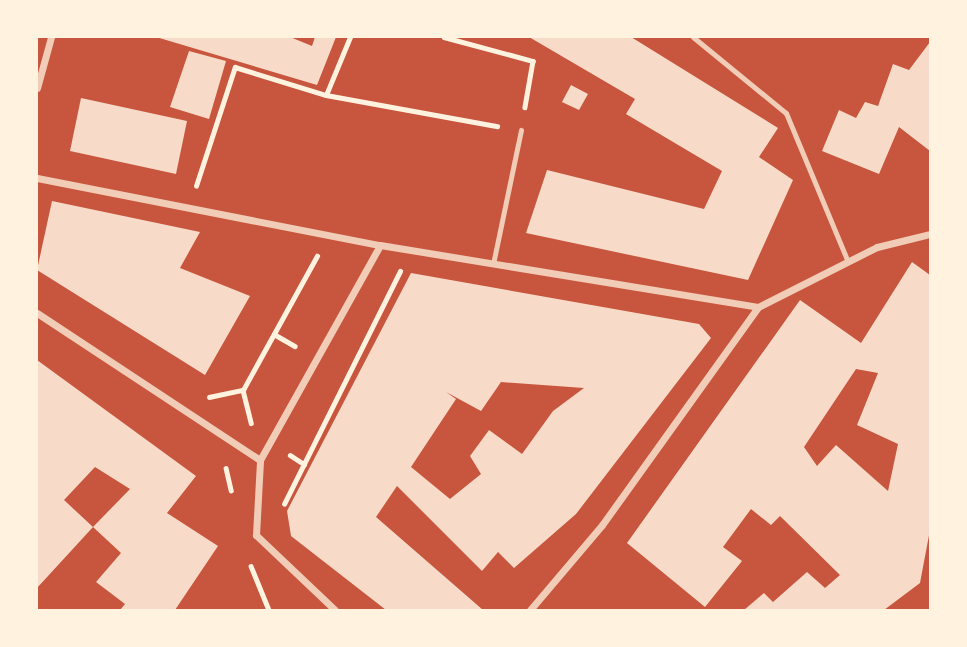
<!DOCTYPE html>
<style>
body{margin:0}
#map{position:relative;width:967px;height:647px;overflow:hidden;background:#c8553d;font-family:Overpass,sans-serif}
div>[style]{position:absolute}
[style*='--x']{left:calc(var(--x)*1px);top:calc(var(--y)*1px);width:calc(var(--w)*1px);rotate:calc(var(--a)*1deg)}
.building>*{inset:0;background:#f7dbc8}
.path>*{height:4.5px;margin:-2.25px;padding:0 2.25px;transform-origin:2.25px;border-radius:2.25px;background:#fff3e0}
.service>*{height:5px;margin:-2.5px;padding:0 2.5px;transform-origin:2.5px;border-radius:2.5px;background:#f1ccb7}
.minor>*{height:7px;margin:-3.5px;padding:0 3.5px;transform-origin:3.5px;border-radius:3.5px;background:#f1ccb7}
span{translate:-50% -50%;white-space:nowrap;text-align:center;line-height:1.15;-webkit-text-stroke:5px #fff3e0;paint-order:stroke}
.frame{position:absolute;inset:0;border:38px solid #fff3e0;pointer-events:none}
</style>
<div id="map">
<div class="building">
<div style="clip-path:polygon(156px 37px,290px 37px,312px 46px,315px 37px,336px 37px,317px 85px)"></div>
<div style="clip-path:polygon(529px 37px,631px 37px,778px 128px,759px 157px,793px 180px,748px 280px,526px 233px,547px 170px,704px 209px,722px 171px,626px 114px,635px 99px)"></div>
<div style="clip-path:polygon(930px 42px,930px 151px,899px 127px,879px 174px,822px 151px,839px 110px,856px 118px,865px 102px,878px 106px,893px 64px,909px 70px)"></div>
<div style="clip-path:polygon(189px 51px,226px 61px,209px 119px,170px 107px)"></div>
<div style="clip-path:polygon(571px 85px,588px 94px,579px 110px,562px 102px)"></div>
<div style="clip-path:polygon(81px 98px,187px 121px,176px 174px,70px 151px)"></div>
<div style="clip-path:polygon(52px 201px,200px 232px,180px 268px,250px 296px,205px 375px,37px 270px)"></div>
<div style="clip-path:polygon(evenodd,912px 262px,930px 275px,930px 530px,920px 583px,884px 610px,744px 610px,764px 593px,773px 602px,807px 572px,825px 588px,840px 575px,780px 516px,771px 525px,751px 509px,723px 547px,742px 561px,705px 607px,627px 543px,800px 300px,861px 343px,912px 262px,856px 369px,878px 373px,857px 425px,898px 444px,888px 491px,836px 445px,817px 466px,804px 447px,856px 369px)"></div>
<div style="clip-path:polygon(evenodd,411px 273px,699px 324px,711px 338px,576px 514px,514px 568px,498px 552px,482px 571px,397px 486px,376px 517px,483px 610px,386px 610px,291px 536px,287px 511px,411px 273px,501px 382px,584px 388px,553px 411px,522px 454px,489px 430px,470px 456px,481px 474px,450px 499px,411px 467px,456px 399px,446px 392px,481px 411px,501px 382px)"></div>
<div style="clip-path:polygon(37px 360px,196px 476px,167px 513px,218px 546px,175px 610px,120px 610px,125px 604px,96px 582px,121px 553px,93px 527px,130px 489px,95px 467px,64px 500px,93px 527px,37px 588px)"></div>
</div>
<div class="path">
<div style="--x:444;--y:37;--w:92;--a:15.1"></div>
<div style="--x:533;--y:61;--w:47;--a:99.9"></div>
<div style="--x:326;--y:95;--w:63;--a:-67.5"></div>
<div style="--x:196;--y:186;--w:125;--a:-71.9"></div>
<div style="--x:235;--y:67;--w:95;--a:17.1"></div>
<div style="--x:326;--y:95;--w:174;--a:10.3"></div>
<div style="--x:274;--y:334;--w:24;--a:30"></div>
<div style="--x:243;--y:390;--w:34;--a:76"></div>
<div style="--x:209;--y:397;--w:35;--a:-12"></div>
<div style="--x:243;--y:390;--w:153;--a:-61.1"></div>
<div style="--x:290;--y:455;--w:17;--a:33"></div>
<div style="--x:226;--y:468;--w:23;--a:77"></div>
<div style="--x:284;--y:504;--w:260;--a:-63.5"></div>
<div style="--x:251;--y:566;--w:48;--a:67.8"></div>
</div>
<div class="service">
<div style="--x:693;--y:37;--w:120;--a:39.3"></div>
<div style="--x:786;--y:113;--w:161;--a:67.4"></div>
<div style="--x:493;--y:264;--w:137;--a:-78.2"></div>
</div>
<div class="minor">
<div style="--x:37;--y:88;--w:53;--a:-74.6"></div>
<div style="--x:37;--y:178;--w:349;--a:11.1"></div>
<div style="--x:380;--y:245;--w:383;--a:9.3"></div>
<div style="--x:37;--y:313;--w:267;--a:33.4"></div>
<div style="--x:335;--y:610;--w:109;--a:-136.5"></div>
<div style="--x:256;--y:535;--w:75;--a:-86.9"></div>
<div style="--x:260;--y:460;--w:246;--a:-60.8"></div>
<div style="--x:530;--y:610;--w:111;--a:-49.7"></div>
<div style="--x:602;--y:525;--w:268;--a:-54.4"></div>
<div style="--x:758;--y:307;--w:133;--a:-26.8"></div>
<div style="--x:877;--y:247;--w:55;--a:-13.8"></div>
</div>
<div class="frame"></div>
</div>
